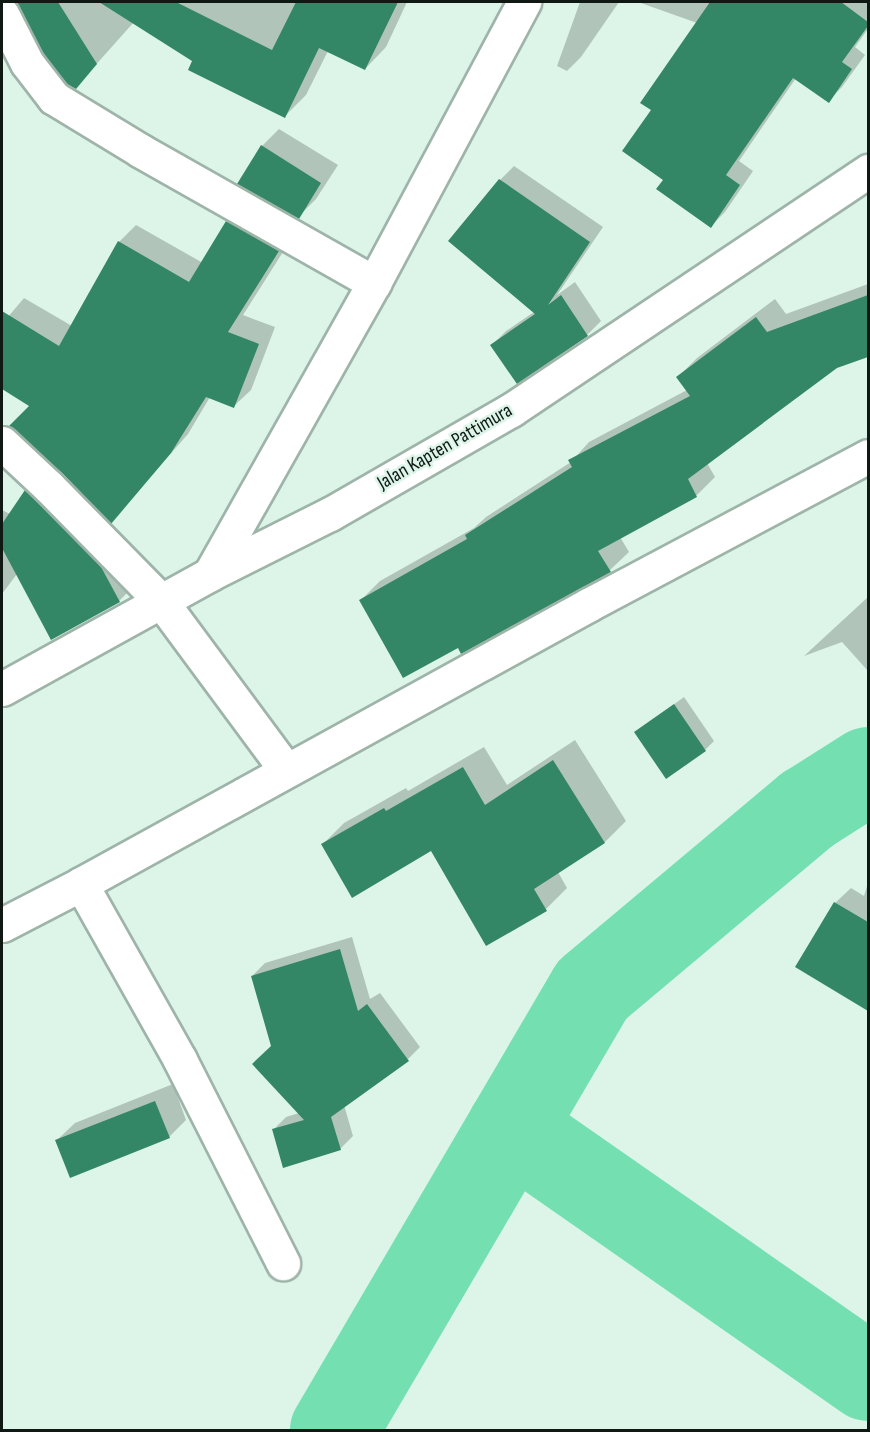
<!DOCTYPE html>
<style>
body{margin:0}
#map{position:relative;width:870px;height:1432px;overflow:hidden;background:#ddf5e9;font-family:"Sofia Sans Condensed",sans-serif}
div>[style]{position:absolute}
[style*='--x']{left:calc(var(--x)*1px);top:calc(var(--y)*1px);width:calc(var(--w)*1px);rotate:calc(var(--a)*1deg)}
.shadow>*{inset:0;background:#0003}
.river>*{height:88px;margin:-44px;padding:0 44px;transform-origin:44px;border-radius:44px;background:#74e0b2}
.building>*{inset:0;background:#338766}
.roads{filter:drop-shadow(2px 0 #9eb4a9) drop-shadow(-2px 0 #9eb4a9) drop-shadow(0 2px #9eb4a9) drop-shadow(0 -2px #9eb4a9)}
.street>*{height:33px;margin:-16.5px;padding:0 16.5px;transform-origin:16.5px;border-radius:16.5px;background:#fff}
.secondary>*{height:33px;margin:-16.5px;padding:0 16.5px;transform-origin:16.5px;border-radius:16.5px;background:#fff}
span{translate:-50% -50%;white-space:nowrap;text-align:center;line-height:1.15;-webkit-text-stroke:5px #ddf5e9;paint-order:stroke}
.street-label{font-size:20px;color:#101814}
.frame{position:absolute;inset:0;border:3px solid #101814;pointer-events:none}
</style>
<div id="map">
<div class="shadow">
<div style="clip-path:polygon(18px 2px,407px 2px,386px 47px,365px 69px,328px 51px,306px 95px,285px 116px,134px 22px,76px 87px)"></div>
<div style="clip-path:polygon(580px 2px,619px 2px,581px 57px,567px 71px,557px 66px)"></div>
<div style="clip-path:polygon(638px 2px,868px 2px,868px 29px,855px 47px,865px 55px,842px 87px,828px 101px,796px 78px,739px 161px,753px 171px,725px 212px,711px 226px,665px 180px,653px 109px,697px 23px)"></div>
<div style="clip-path:polygon(279px 129px,338px 165px,316px 199px,298px 217px,262px 146px)"></div>
<div style="clip-path:polygon(514px 166px,603px 227px,557px 295px,575px 282px,601px 321px,587px 335px,517px 382px,492px 345px,506px 331px,534px 312px,500px 180px)"></div>
<div style="clip-path:polygon(244px 205px,295px 233px,243px 315px,275px 327px,251px 390px,234px 406px,210px 397px,188px 434px,111px 522px,31px 405px,2px 388px,2px 324px,24px 298px,72px 326px,119px 242px,136px 225px,203px 263px,228px 222px)"></div>
<div style="clip-path:polygon(868px 284px,868px 355px,837px 366px,707px 463px,715px 477px,696px 496px,620px 537px,629px 552px,610px 570px,461px 652px,458px 646px,361px 600px,380px 581px,474px 528px,486px 517px,571px 462px,589px 442px,687px 390px,678px 377px,697px 358px,775px 299px,786px 314px)"></div>
<div style="clip-path:polygon(40px 477px,133px 587px,119px 601px,17px 574px,2px 594px,2px 510px,10px 514px)"></div>
<div style="clip-path:polygon(868px 597px,868px 671px,842px 642px,804px 656px)"></div>
<div style="clip-path:polygon(684px 697px,714px 741px,705px 750px,636px 732px)"></div>
<div style="clip-path:polygon(575px 740px,626px 821px,605px 842px,558px 872px,567px 888px,546px 909px,431px 849px,323px 844px,344px 823px,406px 788px,408px 791px,484px 747px,507px 785px)"></div>
<div style="clip-path:polygon(868px 883px,868px 1010px,797px 967px,835px 903px,851px 888px,864px 896px)"></div>
<div style="clip-path:polygon(352px 937px,370px 999px,380px 993px,420px 1047px,408px 1059px,344px 1105px,353px 1136px,340px 1149px,273px 1130px,286px 1117px,299px 1113px,272px 1046px,252px 976px,265px 963px)"></div>
<div style="clip-path:polygon(173px 1084px,186px 1120px,169px 1137px,57px 1140px,75px 1123px)"></div>
</div>
<div class="river">
<div style="--x:511;--y:1128;--w:435;--a:34.9"></div>
<div style="--x:334;--y:1430;--w:510;--a:-59.61"></div>
<div style="--x:592;--y:990;--w:282;--a:-40"></div>
<div style="--x:808;--y:809;--w:71;--a:-32.3"></div>
</div>
<div class="building">
<div style="clip-path:polygon(15px 2px,58px 2px,97px 64px,76px 89px,67px 84px,46px 58px)"></div>
<div style="clip-path:polygon(99px 2px,176px 2px,272px 50px,296px 2px,398px 2px,365px 70px,319px 48px,285px 118px,188px 70px,192px 61px)"></div>
<div style="clip-path:polygon(710px 2px,841px 2px,868px 22px,868px 26px,842px 62px,852px 69px,829px 103px,793px 78px,726px 175px,740px 185px,711px 228px,656px 189px,663px 180px,622px 151px,651px 110px,640px 103px)"></div>
<div style="clip-path:polygon(261px 145px,321px 183px,299px 219px,237px 184px)"></div>
<div style="clip-path:polygon(499px 179px,590px 242px,548px 305px,561px 295px,588px 336px,517px 384px,490px 345px,535px 314px,448px 241px)"></div>
<div style="clip-path:polygon(226px 221px,279px 251px,228px 332px,259px 344px,234px 408px,206px 397px,171px 453px,111px 524px,62px 473px,9px 426px,29px 406px,2px 389px,2px 311px,59px 346px,118px 241px,189px 282px)"></div>
<div style="clip-path:polygon(868px 295px,868px 357px,837px 368px,688px 479px,697px 497px,598px 551px,611px 572px,461px 654px,458px 648px,403px 678px,359px 600px,467px 539px,465px 535px,572px 467px,568px 460px,690px 396px,676px 377px,756px 317px,767px 332px)"></div>
<div style="clip-path:polygon(25px 490px,100px 565px,120px 602px,51px 640px,2px 548px,2px 524px)"></div>
<div style="clip-path:polygon(674px 704px,706px 751px,666px 779px,634px 732px)"></div>
<div style="clip-path:polygon(553px 760px,605px 843px,534px 889px,547px 911px,486px 946px,431px 851px,352px 898px,321px 844px,384px 808px,386px 811px,463px 767px,485px 805px)"></div>
<div style="clip-path:polygon(834px 902px,868px 922px,868px 1011px,795px 967px)"></div>
<div style="clip-path:polygon(340px 949px,358px 1011px,367px 1004px,409px 1061px,331px 1117px,341px 1150px,283px 1168px,272px 1129px,304px 1120px,252px 1064px,271px 1046px,251px 976px)"></div>
<div style="clip-path:polygon(155px 1101px,170px 1138px,70px 1178px,55px 1140px)"></div>
</div>
<div class="roads">
<div class="street">
<div style="--x:2;--y:14;--w:55;--a:63"></div>
<div style="--x:27;--y:63;--w:44;--a:52.4"></div>
<div style="--x:54;--y:98;--w:102;--a:31.3"></div>
<div style="--x:141;--y:151;--w:268;--a:29.5"></div>
<div style="--x:2;--y:443;--w:64;--a:43.1"></div>
<div style="--x:49;--y:487;--w:160;--a:45.5"></div>
<div style="--x:161;--y:601;--w:210;--a:53.5"></div>
<div style="--x:210;--y:574;--w:334;--a:-60.6"></div>
<div style="--x:374;--y:283;--w:319;--a:-61.9"></div>
<div style="--x:81;--y:884;--w:202;--a:60.6"></div>
<div style="--x:180;--y:1060;--w:228;--a:63.1"></div>
<div style="--x:2;--y:925;--w:89;--a:-27.4"></div>
<div style="--x:81;--y:884;--w:581;--a:-28.82"></div>
<div style="--x:590;--y:604;--w:315;--a:-28"></div>
</div>
<div class="secondary">
<div style="--x:2;--y:689;--w:238;--a:-28.9"></div>
<div style="--x:210;--y:574;--w:134;--a:-26.6"></div>
<div style="--x:330;--y:514;--w:209;--a:-29.9"></div>
<div style="--x:511;--y:410;--w:430;--a:-33.8"></div>
</div>
</div>
<div class="street-label">
<span style="left:445px;top:447px;rotate:-30deg">Jalan Kapten Pattimura</span>
</div>
<div class="frame"></div>
</div>
